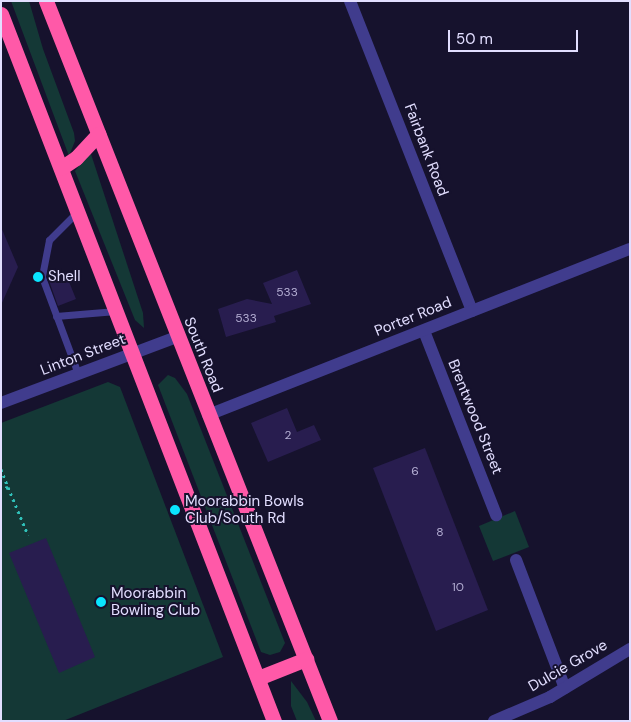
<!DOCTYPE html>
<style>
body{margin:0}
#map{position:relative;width:631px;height:722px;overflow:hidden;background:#16122d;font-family:"DM Sans",sans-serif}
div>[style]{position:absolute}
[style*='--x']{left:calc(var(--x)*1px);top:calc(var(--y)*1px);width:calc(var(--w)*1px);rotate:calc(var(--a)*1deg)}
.green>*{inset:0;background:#143836}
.building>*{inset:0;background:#281d4f}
.path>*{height:3px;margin-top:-1.5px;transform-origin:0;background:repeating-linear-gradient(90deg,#30c1b9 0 2.5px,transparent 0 6.5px)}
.lane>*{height:7px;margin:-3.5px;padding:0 3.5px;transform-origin:3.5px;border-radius:3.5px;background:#403c8d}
.street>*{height:12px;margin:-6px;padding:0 6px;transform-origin:6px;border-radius:6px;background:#403c8d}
.highway>*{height:15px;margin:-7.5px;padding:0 7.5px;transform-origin:7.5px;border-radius:7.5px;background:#ff59a8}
.dots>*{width:14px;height:14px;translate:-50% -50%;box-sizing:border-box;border:2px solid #16122d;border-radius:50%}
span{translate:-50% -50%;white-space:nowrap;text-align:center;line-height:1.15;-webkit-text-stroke:4px #16122d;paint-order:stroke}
.number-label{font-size:12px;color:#b4aed3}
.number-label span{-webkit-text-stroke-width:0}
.street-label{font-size:15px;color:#e2deff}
.poi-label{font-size:15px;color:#e2deff}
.left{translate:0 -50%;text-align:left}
.frame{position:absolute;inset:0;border:2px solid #e2deff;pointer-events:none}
.scale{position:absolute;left:448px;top:30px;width:130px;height:22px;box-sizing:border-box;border:2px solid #e2deff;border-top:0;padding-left:6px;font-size:15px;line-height:18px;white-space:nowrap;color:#e2deff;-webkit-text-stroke:4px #16122d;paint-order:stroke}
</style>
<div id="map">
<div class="green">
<div style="clip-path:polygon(11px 1px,29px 1px,43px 49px,74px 133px,75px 141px,69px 156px)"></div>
<div style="clip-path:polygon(90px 151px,143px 313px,144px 328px,135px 320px,75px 171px)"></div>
<div style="clip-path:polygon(168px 375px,175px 378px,187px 394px,285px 643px,280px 652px,270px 655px,261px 652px,158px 385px)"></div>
<div style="clip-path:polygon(108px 382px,120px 387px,223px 657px,63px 721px,1px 721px,1px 423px)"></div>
<div style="clip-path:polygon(515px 511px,529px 547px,493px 561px,479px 526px)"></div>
<div style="clip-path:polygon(291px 681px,307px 702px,316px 721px,297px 721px,291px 706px)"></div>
</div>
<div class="building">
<div style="clip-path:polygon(1px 227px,18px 267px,1px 305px)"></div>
<div style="clip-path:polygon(297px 270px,311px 304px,274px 316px,276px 322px,226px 337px,218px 309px,247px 299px,272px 304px,263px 283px)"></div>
<div style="clip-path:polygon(65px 272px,76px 299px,58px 306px,48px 278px)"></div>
<div style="clip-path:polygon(287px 408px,297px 432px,314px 425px,321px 440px,268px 462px,251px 423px)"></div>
<div style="clip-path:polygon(425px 448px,488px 610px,436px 631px,373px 468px)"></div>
<div style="clip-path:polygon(46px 538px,95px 657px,59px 673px,9px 553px)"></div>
</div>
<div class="path">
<div style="--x:1;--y:469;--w:19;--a:69"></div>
<div style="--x:8;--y:487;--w:7;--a:164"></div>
<div style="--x:8;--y:487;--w:52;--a:67.4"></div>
</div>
<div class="lane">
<div style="--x:78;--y:211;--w:41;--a:135"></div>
<div style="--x:49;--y:240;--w:38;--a:101"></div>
<div style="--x:42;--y:277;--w:103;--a:69.6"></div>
<div style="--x:56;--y:316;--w:60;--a:-4.8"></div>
</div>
<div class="street">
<div style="--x:350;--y:1;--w:333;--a:68.5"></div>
<div style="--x:424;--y:331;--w:198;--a:68.6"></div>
<div style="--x:1;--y:403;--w:188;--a:-20.6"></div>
<div style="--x:208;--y:415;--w:453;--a:-21.5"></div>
<div style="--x:516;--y:560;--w:137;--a:69.1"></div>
<div style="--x:494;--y:721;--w:61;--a:-23.2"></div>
<div style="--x:550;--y:697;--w:93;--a:-31"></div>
</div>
<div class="highway">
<div style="--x:46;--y:1;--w:774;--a:68.47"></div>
<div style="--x:1;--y:14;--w:758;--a:68.89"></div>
<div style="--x:61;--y:168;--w:18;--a:-34"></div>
<div style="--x:76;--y:158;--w:33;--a:-47"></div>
<div style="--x:258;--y:678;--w:52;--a:-21.6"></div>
</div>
<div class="dots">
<div style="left:38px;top:277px;background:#0ae5ff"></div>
<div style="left:175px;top:510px;background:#0ae5ff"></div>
<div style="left:101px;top:602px;background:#0ae5ff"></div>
</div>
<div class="number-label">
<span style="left:287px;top:293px">533</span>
<span style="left:246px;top:319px">533</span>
<span style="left:288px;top:436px">2</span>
<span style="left:415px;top:472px">6</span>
<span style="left:440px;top:533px">8</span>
<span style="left:458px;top:588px">10</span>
</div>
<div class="street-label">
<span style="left:426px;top:150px;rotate:69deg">Fairbank Road</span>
<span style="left:413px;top:317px;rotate:-22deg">Porter Road</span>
<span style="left:83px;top:355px;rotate:-21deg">Linton Street</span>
<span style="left:203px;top:355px;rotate:68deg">South Road</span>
<span style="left:475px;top:417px;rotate:68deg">Brentwood Street</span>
<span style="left:568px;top:666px;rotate:-30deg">Dulcie Grove</span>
</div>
<div class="poi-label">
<span class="left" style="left:48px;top:277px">Shell</span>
<span class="left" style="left:185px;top:510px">Moorabbin Bowls<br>Club/South Rd</span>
<span class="left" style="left:111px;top:602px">Moorabbin<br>Bowling Club</span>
</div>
<div class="frame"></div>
<div class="scale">50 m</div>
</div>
